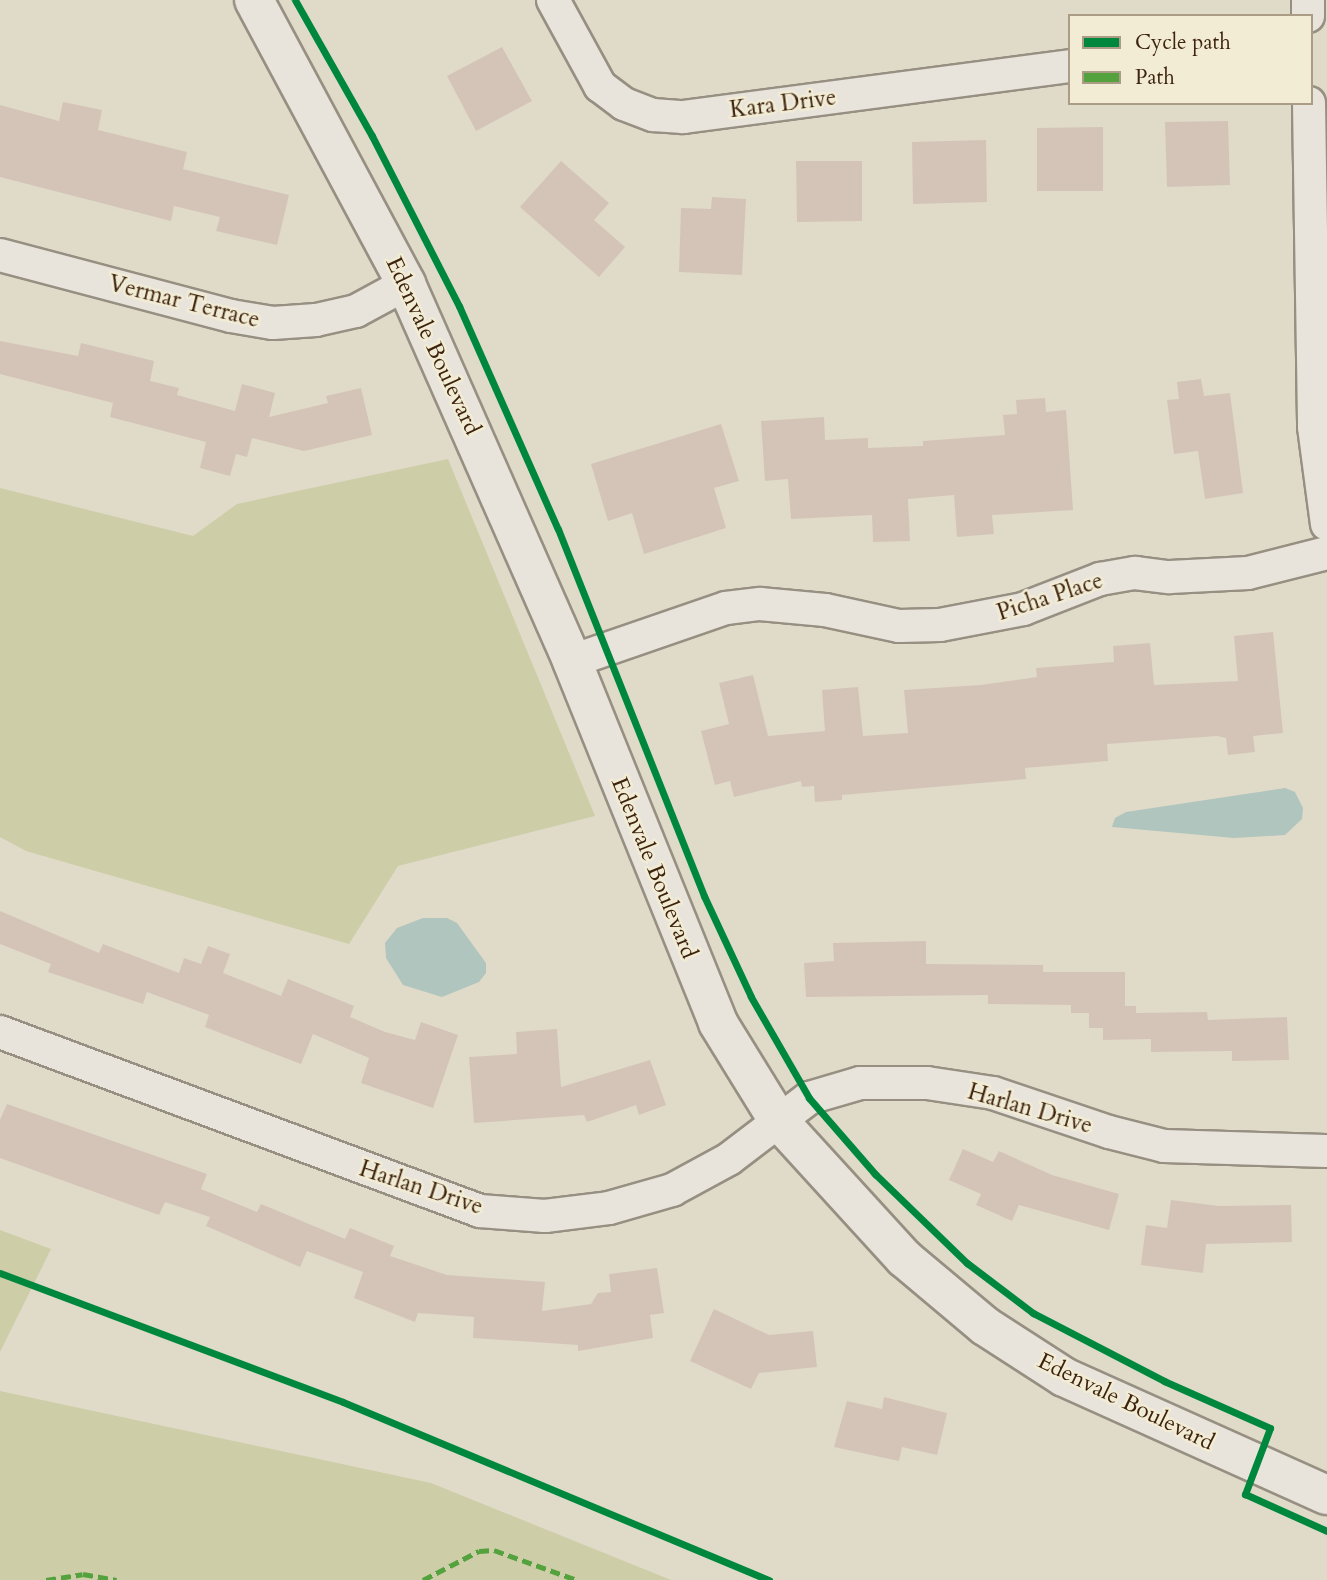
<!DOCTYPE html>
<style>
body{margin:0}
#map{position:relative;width:1327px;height:1580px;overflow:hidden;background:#e0dbc8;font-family:Cardo,serif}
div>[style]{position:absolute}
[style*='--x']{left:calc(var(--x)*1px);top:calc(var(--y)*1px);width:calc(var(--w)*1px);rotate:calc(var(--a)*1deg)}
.green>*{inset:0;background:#cdcda7}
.water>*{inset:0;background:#b0c5be}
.building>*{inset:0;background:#d4c4b8}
.roads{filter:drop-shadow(2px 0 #968f82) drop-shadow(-2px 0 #968f82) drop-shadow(0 2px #968f82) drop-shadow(0 -2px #968f82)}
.street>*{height:32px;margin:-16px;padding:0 16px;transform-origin:16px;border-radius:16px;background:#e8e4db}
.secondary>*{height:38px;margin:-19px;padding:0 19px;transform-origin:19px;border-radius:19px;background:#e8e4db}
.quiet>*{height:5px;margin-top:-2.5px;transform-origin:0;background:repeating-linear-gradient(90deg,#54a23e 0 10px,transparent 0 15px)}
.cycleway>*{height:7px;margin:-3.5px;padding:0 3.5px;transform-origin:3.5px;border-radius:3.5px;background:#00873e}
span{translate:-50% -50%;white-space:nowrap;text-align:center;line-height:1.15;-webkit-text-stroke:5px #f2ecd5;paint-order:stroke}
.street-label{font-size:23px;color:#3d230e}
.legend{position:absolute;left:1068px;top:14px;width:245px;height:91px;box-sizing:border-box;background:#f2ecd5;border:2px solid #aa9c85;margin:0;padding:9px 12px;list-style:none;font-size:21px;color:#3d230e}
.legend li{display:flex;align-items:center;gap:14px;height:35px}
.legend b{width:35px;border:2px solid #aa9c85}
</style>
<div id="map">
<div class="green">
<div style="clip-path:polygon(448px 459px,595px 816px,398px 866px,349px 944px,26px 851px,0 837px,0 488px,193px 536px,237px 504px)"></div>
<div style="clip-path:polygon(0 1230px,51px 1249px,0 1352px)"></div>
<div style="clip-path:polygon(0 1391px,431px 1483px,671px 1580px,0 1580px)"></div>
</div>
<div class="water">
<div style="clip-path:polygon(1285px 788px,1295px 792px,1303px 808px,1302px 819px,1285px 835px,1234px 838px,1112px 827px,1115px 818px,1126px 812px)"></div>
<div style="clip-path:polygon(423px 918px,447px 918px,457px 923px,486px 963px,486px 973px,479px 982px,442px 997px,403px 985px,386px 958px,385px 943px,397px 928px)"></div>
</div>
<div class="building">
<div style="clip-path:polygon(502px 47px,532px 101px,476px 131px,447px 76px)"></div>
<div style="clip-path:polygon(63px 102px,102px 110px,98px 130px,187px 152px,183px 169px,289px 195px,277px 245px,216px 231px,220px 217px,174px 206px,171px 221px,0 177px,0 105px,59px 121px)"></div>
<div style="clip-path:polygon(1228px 121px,1230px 185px,1167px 187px,1165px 122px)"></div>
<div style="clip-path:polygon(1103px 127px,1103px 191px,1037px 191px,1037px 128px)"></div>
<div style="clip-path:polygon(986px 140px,987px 202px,913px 204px,912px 142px)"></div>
<div style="clip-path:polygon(561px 161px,609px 203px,594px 220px,625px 247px,599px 277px,520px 207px)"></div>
<div style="clip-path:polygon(796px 161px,862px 161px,862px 221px,797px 222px)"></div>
<div style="clip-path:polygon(712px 197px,746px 199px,742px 275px,679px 272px,681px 208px,711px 209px)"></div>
<div style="clip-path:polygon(0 341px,78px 356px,81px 343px,154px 361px,150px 381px,179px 388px,177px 395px,235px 411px,242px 384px,275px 393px,269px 417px,328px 403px,326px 396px,361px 388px,372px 435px,304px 451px,252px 438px,247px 457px,236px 454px,230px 476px,200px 468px,206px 442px,110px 417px,113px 403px,0 374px)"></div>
<div style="clip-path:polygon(1201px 379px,1204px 396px,1230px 393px,1243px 493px,1205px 499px,1198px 451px,1174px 454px,1167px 400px,1179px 399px,1177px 382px)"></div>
<div style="clip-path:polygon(1045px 398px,1046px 412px,1066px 410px,1073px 510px,992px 515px,994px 534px,957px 537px,954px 495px,908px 499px,910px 541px,873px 542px,872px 515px,791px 519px,788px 479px,765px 481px,761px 421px,824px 417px,825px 440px,868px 438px,868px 448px,923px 446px,923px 441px,1005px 435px,1003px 415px,1017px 414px,1016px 400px)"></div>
<div style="clip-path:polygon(721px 424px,739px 481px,714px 488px,726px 528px,644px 554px,632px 513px,608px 521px,591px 464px)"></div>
<div style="clip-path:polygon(1273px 632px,1283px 733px,1253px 736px,1255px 752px,1228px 755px,1226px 738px,1217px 736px,1107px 744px,1108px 761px,1025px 768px,1026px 779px,842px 795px,842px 800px,815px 802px,814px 786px,802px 787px,801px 781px,734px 797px,730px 781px,715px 785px,701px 731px,729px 724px,719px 683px,753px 675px,768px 736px,825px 731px,822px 690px,858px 687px,863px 736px,908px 733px,904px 690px,981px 685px,1037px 677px,1036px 668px,1114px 662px,1113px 646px,1150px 643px,1154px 685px,1238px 681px,1234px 636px)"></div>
<div style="clip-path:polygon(0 911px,99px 953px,103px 944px,179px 973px,184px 958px,201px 964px,208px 946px,230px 954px,223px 973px,281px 996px,288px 979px,354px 1006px,350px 1017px,385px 1032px,415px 1040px,421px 1022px,458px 1035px,433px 1108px,361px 1083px,369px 1058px,313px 1034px,301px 1064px,205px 1027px,209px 1015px,147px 992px,143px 1004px,48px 972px,51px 964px,0 944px)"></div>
<div style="clip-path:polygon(926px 941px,926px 964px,1043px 965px,1043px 972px,1125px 972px,1125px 1006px,1136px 1006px,1136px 1013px,1207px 1012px,1208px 1020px,1287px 1017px,1289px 1060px,1232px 1061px,1232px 1051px,1151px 1052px,1151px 1039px,1103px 1040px,1103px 1028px,1089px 1028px,1089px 1013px,1071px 1013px,1071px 1005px,988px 1004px,988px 995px,806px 997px,804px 963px,834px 961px,833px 943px)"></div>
<div style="clip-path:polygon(557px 1029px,561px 1087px,650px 1060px,666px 1105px,639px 1115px,636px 1105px,587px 1122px,584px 1115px,474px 1123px,469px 1057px,517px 1054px,516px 1032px)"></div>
<div style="clip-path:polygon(7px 1104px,207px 1174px,201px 1189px,257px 1212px,261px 1204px,345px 1239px,350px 1228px,394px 1246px,390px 1256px,447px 1275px,545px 1282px,542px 1311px,591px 1304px,598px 1293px,611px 1292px,609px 1274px,657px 1268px,664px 1313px,650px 1315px,653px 1338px,578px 1351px,578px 1345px,473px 1338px,474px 1317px,418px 1313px,415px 1322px,354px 1298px,363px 1272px,307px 1251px,300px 1267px,206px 1226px,210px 1217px,165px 1202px,159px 1215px,0 1158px,0 1120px)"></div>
<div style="clip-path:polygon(963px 1149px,993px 1162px,999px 1151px,1052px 1175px,1119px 1194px,1109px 1230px,1019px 1205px,1012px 1221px,976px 1205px,981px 1194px,949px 1180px)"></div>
<div style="clip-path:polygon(1171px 1200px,1219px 1206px,1291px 1205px,1292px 1242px,1206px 1244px,1203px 1273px,1141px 1265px,1146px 1225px,1167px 1228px)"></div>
<div style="clip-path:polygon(714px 1309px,769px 1335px,813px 1331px,817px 1367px,759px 1373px,751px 1389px,690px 1361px)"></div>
<div style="clip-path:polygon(884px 1397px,947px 1413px,937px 1455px,902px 1447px,899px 1461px,834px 1447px,847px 1401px,882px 1409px)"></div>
</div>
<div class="roads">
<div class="street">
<div style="--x:553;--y:0;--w:98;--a:61.3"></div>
<div style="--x:600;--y:86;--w:30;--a:37"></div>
<div style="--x:624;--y:104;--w:31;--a:21"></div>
<div style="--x:653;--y:115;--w:30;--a:4"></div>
<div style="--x:683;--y:117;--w:390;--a:-7.5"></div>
<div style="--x:1308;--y:0;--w:16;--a:90"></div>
<div style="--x:1309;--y:103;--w:324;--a:89.1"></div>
<div style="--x:1314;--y:427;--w:98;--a:82.4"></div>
<div style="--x:0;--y:255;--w:239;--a:14.8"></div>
<div style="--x:231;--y:316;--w:43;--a:9.5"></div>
<div style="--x:273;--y:323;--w:43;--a:-4"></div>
<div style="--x:316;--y:320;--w:41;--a:-12.7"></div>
<div style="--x:356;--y:311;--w:57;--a:-28.4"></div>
<div style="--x:572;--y:661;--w:163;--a:-19"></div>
<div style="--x:726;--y:608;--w:34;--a:-7"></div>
<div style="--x:760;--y:604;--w:65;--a:5.3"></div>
<div style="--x:825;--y:610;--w:76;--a:12.2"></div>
<div style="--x:899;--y:626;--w:41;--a:-1.4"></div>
<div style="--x:940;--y:625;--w:85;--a:-10.9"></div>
<div style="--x:1023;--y:609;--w:83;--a:-21.3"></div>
<div style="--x:1100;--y:579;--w:36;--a:-10"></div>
<div style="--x:1135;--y:573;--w:35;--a:7"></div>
<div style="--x:1170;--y:577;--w:78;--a:-2.9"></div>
<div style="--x:1248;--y:573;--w:81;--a:-14.2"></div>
<div style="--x:0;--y:1032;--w:512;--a:20.45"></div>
<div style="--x:480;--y:1211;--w:65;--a:4.4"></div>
<div style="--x:545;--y:1216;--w:64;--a:-7.1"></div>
<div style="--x:609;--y:1208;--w:66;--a:-15.9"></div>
<div style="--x:672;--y:1190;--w:65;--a:-28.5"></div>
<div style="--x:729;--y:1159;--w:101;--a:-37.3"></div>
<div style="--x:809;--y:1098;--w:53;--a:-16.4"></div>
<div style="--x:860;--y:1083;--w:67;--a:0"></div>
<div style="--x:927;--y:1083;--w:67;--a:8.6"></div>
<div style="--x:993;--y:1093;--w:122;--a:18.6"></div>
<div style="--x:1109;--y:1132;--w:57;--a:14.3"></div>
<div style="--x:1164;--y:1146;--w:163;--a:1.8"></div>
</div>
<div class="secondary">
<div style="--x:254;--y:0;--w:322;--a:61.8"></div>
<div style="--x:406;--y:284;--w:412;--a:66.2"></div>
<div style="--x:572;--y:661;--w:390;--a:68"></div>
<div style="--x:718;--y:1023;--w:114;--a:58.3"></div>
<div style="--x:778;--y:1120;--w:187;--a:47.6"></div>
<div style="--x:904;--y:1258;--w:106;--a:40"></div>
<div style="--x:985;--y:1326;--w:94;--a:32.8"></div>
<div style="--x:1064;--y:1377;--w:288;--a:24.2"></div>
</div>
</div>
<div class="quiet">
<div style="--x:46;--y:1580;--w:37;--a:-9"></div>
<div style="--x:83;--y:1574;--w:34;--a:10"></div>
<div style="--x:423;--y:1580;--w:63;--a:-27.4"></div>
<div style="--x:479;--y:1551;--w:15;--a:-4"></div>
<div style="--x:494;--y:1550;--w:88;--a:19.9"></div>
</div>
<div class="cycleway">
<div style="--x:295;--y:0;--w:156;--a:60.5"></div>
<div style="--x:372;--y:136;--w:191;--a:62.9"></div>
<div style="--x:459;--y:306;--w:244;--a:66.1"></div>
<div style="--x:558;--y:529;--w:395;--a:68.3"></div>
<div style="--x:704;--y:896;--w:111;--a:65"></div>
<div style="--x:751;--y:997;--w:116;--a:60.1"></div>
<div style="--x:809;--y:1098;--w:101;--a:49"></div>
<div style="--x:875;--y:1174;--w:128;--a:44.1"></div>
<div style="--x:967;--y:1263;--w:83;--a:37.1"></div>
<div style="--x:1033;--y:1313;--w:148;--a:27.4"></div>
<div style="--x:1164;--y:1381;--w:116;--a:23.9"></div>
<div style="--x:1270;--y:1428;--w:71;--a:110.7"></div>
<div style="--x:1245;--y:1494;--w:90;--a:24.3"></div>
<div style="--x:0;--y:1273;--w:366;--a:20.6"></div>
<div style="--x:343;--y:1402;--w:462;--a:22.7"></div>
</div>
<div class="street-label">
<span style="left:783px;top:104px;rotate:-7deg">Kara Drive</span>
<span style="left:184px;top:302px;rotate:14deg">Vermar Terrace</span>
<span style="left:433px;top:346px;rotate:65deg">Edenvale Boulevard</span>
<span style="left:1050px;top:597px;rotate:-18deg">Picha Place</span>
<span style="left:654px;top:868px;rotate:68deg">Edenvale Boulevard</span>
<span style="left:1030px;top:1109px;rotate:16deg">Harlan Drive</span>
<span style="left:421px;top:1188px;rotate:18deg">Harlan Drive</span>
<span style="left:1126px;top:1402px;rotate:26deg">Edenvale Boulevard</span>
</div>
<ul class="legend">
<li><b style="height:9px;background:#00873e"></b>Cycle path</li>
<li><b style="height:9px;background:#54a23e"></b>Path</li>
</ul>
</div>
